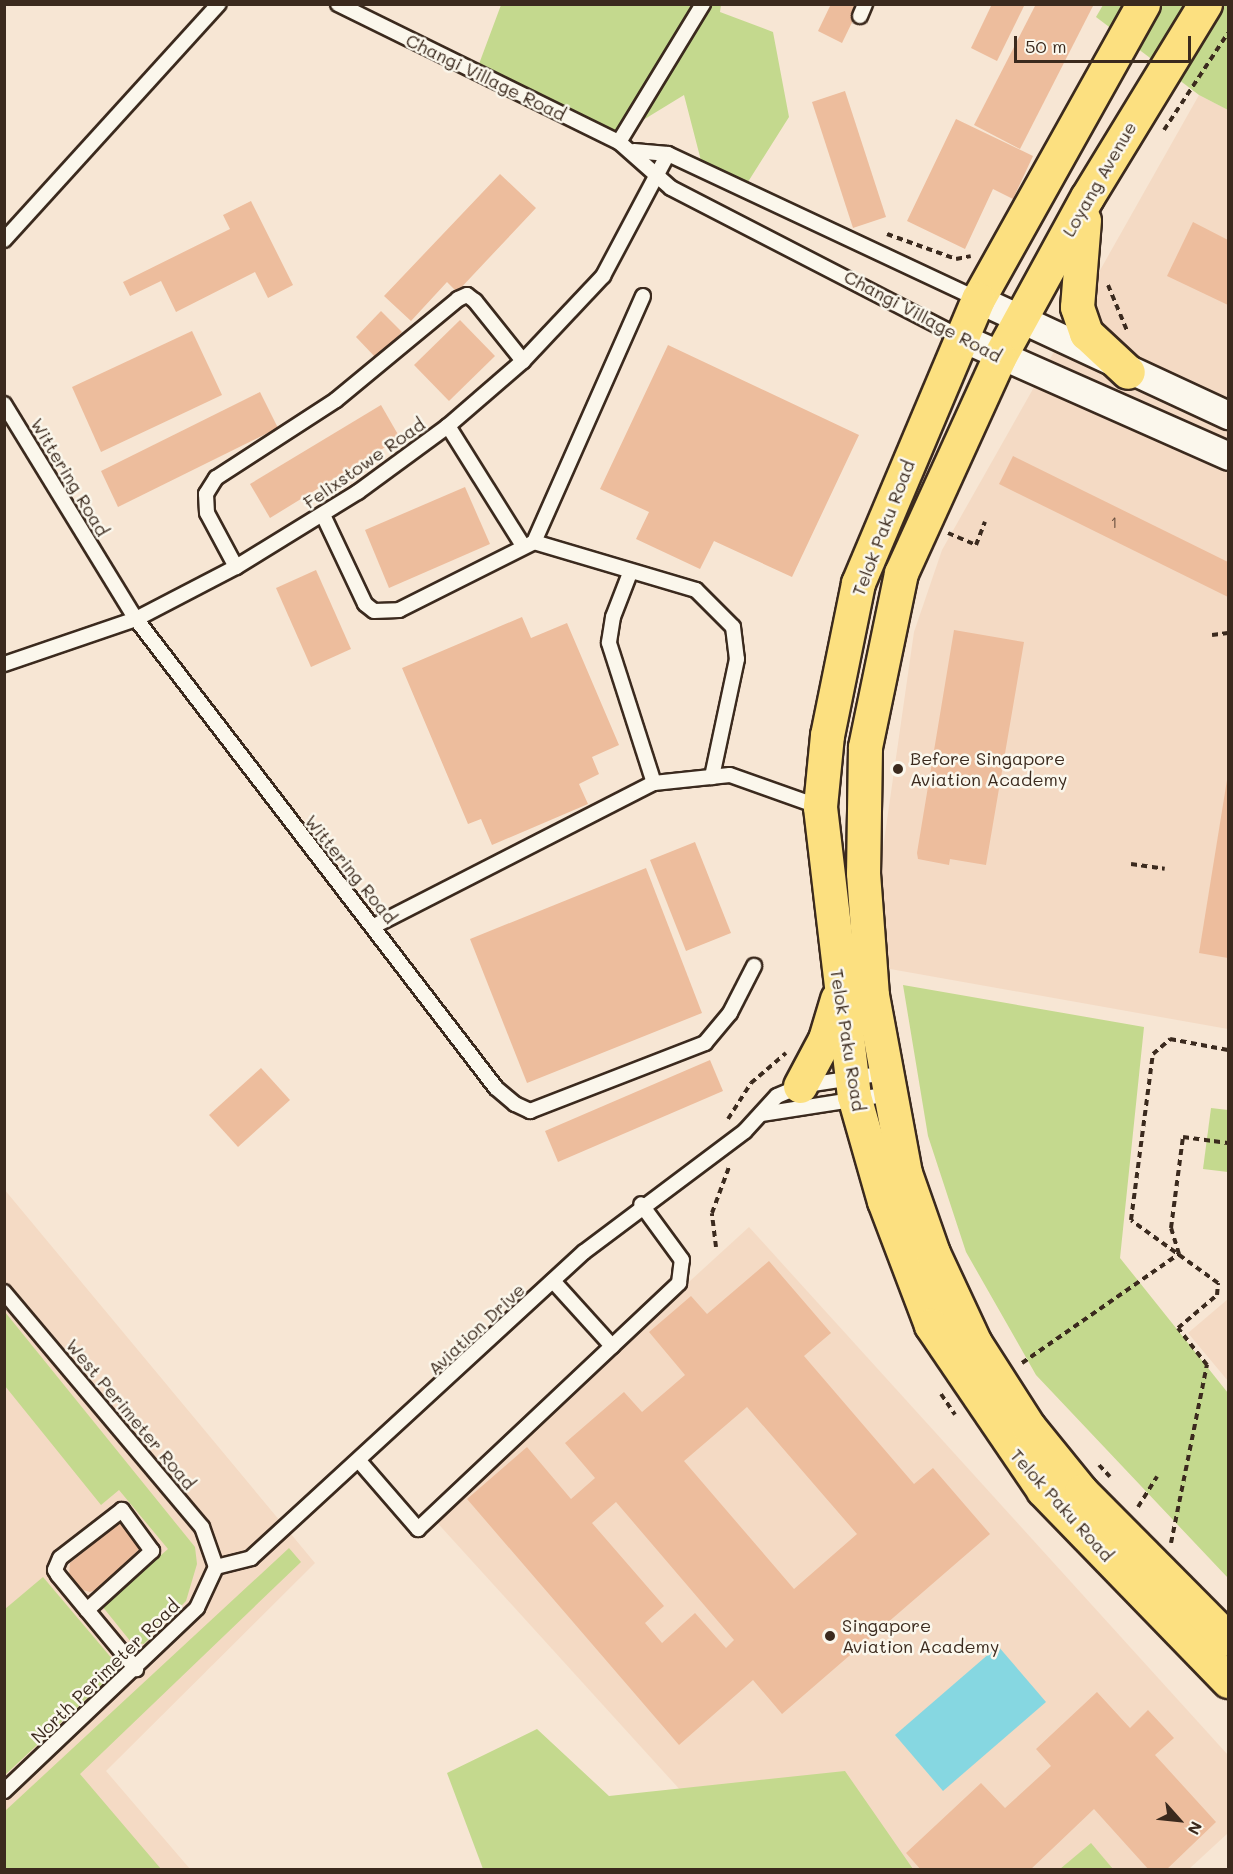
<!DOCTYPE html>
<style>
body{margin:0}
#map{position:relative;width:1233px;height:1874px;overflow:hidden;background:#f7e6d4;font-family:Mali,sans-serif}
div>[style]{position:absolute}
[style*='--x']{left:calc(var(--x)*1px);top:calc(var(--y)*1px);width:calc(var(--w)*1px);rotate:calc(var(--a)*1deg)}
.built>*{inset:0;background:#f4dac4}
.green>*{inset:0;background:#c4d98e}
.water>*{inset:0;background:#86d7e1}
.building>*{inset:0;background:#edbd9d}
.path>*{height:4px;margin-top:-2px;transform-origin:0;background:repeating-linear-gradient(90deg,#3b2a1e 0 6px,transparent 0 10.5px)}
.roads{filter:drop-shadow(2px 0 #3b2a1e) drop-shadow(-2px 0 #3b2a1e) drop-shadow(0 2px #3b2a1e) drop-shadow(0 -2px #3b2a1e)}
.service>*{height:14px;margin:-7px;padding:0 7px;transform-origin:7px;border-radius:7px;background:#fbf7ec}
.minor>*{height:27px;margin:-13.5px;padding:0 13.5px;transform-origin:13.5px;border-radius:13.5px;background:#fbf7ec}
.primary>*{height:33px;margin:-16.5px;padding:0 16.5px;transform-origin:16.5px;border-radius:16.5px;background:#fce080}
.dots>*{width:16px;height:16px;translate:-50% -50%;box-sizing:border-box;border:3px solid #fbf7ec;border-radius:50%}
span{translate:-50% -50%;white-space:nowrap;text-align:center;line-height:1.15;-webkit-text-stroke:5px #fbf7ec;paint-order:stroke}
.number-label{font-size:15px;color:#684f3e}
.number-label span{-webkit-text-stroke-width:0}
.street-label{font-size:18px;color:#3b2a1e}
.poi-label{font-size:18px;color:#3b2a1e}
.left{translate:0 -50%;text-align:left}
.frame{position:absolute;inset:0;border:6px solid #3b2a1e;pointer-events:none}
.north{position:absolute;left:1149px;top:1790px;width:60px;height:60px;-webkit-text-stroke:4px #fbf7ec;paint-order:stroke;rotate:117deg;font-size:16px;font-weight:700;line-height:24px;text-align:center;color:#3b2a1e}
.north::after{content:'';display:block;margin:auto;width:21px;height:27px;background:#3b2a1e;clip-path:polygon(50% 0,100% 100%,50% 72%,0 100%)}
.scale{position:absolute;left:1014px;top:36px;width:177px;height:27px;box-sizing:border-box;border:3px solid #3b2a1e;border-top:0;padding-left:8px;font-size:18px;line-height:21px;white-space:nowrap;color:#3b2a1e;-webkit-text-stroke:4px #fbf7ec;paint-order:stroke}
</style>
<div id="map">
<div class="built">
<div style="clip-path:polygon(1199px 95px,1228px 110px,1228px 1029px,879px 967px,877px 890px,914px 632px,942px 550px)"></div>
<div style="clip-path:polygon(4px 1189px,315px 1563px,106px 1771px,190px 1869px,5px 1869px)"></div>
<div style="clip-path:polygon(749px 1227px,1228px 1755px,1228px 1833px,1189px 1869px,752px 1869px,432px 1517px)"></div>
<div style="clip-path:polygon(1228px 1299px,1228px 1381px,1188px 1333px)"></div>
</div>
<div class="green">
<div style="clip-path:polygon(501px 5px,721px 5px,720px 12px,773px 32px,789px 117px,741px 193px,705px 176px,684px 95px,612px 139px,476px 72px)"></div>
<div style="clip-path:polygon(1103px 5px,1228px 5px,1228px 110px,1199px 95px,1096px 17px)"></div>
<div style="clip-path:polygon(903px 985px,1144px 1027px,1120px 1258px,1228px 1393px,1228px 1578px,1036px 1375px,966px 1252px,928px 1136px)"></div>
<div style="clip-path:polygon(1211px 1108px,1228px 1110px,1228px 1172px,1203px 1169px)"></div>
<div style="clip-path:polygon(5px 1312px,195px 1547px,197px 1564px,186px 1601px,144px 1644px,131px 1642px,102px 1606px,168px 1549px,119px 1490px,101px 1505px,5px 1386px)"></div>
<div style="clip-path:polygon(289px 1548px,301px 1562px,80px 1774px,161px 1869px,5px 1869px,5px 1811px)"></div>
<div style="clip-path:polygon(43px 1577px,114px 1661px,114px 1673px,5px 1775px,5px 1609px)"></div>
<div style="clip-path:polygon(537px 1729px,609px 1796px,845px 1771px,913px 1869px,483px 1869px,447px 1773px)"></div>
<div style="clip-path:polygon(1091px 1843px,1113px 1869px,1060px 1869px)"></div>
</div>
<div class="water">
<div style="clip-path:polygon(998px 1646px,1046px 1702px,943px 1791px,895px 1735px)"></div>
</div>
<div class="building">
<div style="clip-path:polygon(831px 4px,861px 4px,842px 43px,818px 31px)"></div>
<div style="clip-path:polygon(992px 4px,1025px 4px,997px 61px,971px 48px)"></div>
<div style="clip-path:polygon(1036px 4px,1094px 4px,1020px 149px,974px 125px)"></div>
<div style="clip-path:polygon(845px 91px,886px 217px,853px 228px,812px 102px)"></div>
<div style="clip-path:polygon(956px 119px,1033px 156px,1013px 199px,993px 189px,965px 249px,907px 221px)"></div>
<div style="clip-path:polygon(500px 174px,536px 208px,457px 292px,447px 282px,411px 321px,384px 296px)"></div>
<div style="clip-path:polygon(251px 201px,293px 285px,268px 298px,255px 272px,176px 312px,161px 281px,130px 296px,123px 282px,230px 229px,223px 215px)"></div>
<div style="clip-path:polygon(1193px 222px,1228px 240px,1228px 305px,1167px 276px)"></div>
<div style="clip-path:polygon(381px 311px,402px 332px,376px 358px,356px 337px)"></div>
<div style="clip-path:polygon(460px 320px,495px 356px,449px 401px,414px 365px)"></div>
<div style="clip-path:polygon(192px 331px,222px 395px,101px 452px,72px 387px)"></div>
<div style="clip-path:polygon(668px 345px,859px 435px,792px 577px,714px 541px,700px 569px,636px 539px,649px 512px,600px 489px)"></div>
<div style="clip-path:polygon(260px 392px,278px 428px,118px 507px,101px 471px)"></div>
<div style="clip-path:polygon(381px 405px,400px 438px,270px 518px,250px 484px)"></div>
<div style="clip-path:polygon(1013px 456px,1228px 562px,1228px 597px,999px 484px)"></div>
<div style="clip-path:polygon(465px 487px,490px 544px,389px 588px,365px 530px)"></div>
<div style="clip-path:polygon(316px 570px,351px 649px,311px 667px,276px 588px)"></div>
<div style="clip-path:polygon(522px 617px,531px 638px,567px 623px,619px 745px,592px 757px,599px 774px,579px 784px,588px 804px,492px 845px,481px 819px,468px 824px,402px 668px)"></div>
<div style="clip-path:polygon(954px 630px,1024px 642px,986px 865px,950px 859px,949px 865px,918px 859px,917px 853px)"></div>
<div style="clip-path:polygon(1227px 780px,1228px 780px,1228px 958px,1199px 953px)"></div>
<div style="clip-path:polygon(695px 842px,731px 933px,686px 951px,650px 860px)"></div>
<div style="clip-path:polygon(646px 868px,702px 1013px,527px 1083px,470px 939px)"></div>
<div style="clip-path:polygon(710px 1060px,723px 1091px,558px 1162px,545px 1131px)"></div>
<div style="clip-path:polygon(261px 1068px,290px 1100px,238px 1147px,209px 1115px)"></div>
<div style="clip-path:polygon(evenodd,769px 1261px,831px 1333px,804px 1356px,914px 1484px,933px 1468px,990px 1534px,782px 1714px,753px 1680px,679px 1745px,467px 1499px,527px 1447px,571px 1499px,595px 1478px,565px 1443px,624px 1392px,642px 1412px,685px 1375px,649px 1332px,691px 1296px,707px 1314px,769px 1261px,747px 1407px,857px 1534px,794px 1589px,684px 1461px,747px 1407px,769px 1261px,616px 1502px,734px 1640px,726px 1648px,695px 1613px,662px 1643px,645px 1623px,664px 1606px,592px 1523px,616px 1502px)"></div>
<div style="clip-path:polygon(121px 1521px,142px 1546px,103px 1587px,90px 1592px,76px 1588px,69px 1576px,70px 1563px)"></div>
<div style="clip-path:polygon(1097px 1692px,1130px 1728px,1148px 1710px,1174px 1738px,1155px 1755px,1216px 1822px,1166px 1870px,1149px 1870px,1094px 1809px,1030px 1870px,921px 1870px,906px 1853px,981px 1783px,1005px 1808px,1051px 1766px,1036px 1749px)"></div>
</div>
<div class="path">
<div style="--x:1164;--y:130;--w:116;--a:-56.6"></div>
<div style="--x:887;--y:234;--w:73;--a:19.9"></div>
<div style="--x:956;--y:259;--w:15;--a:-11"></div>
<div style="--x:1108;--y:285;--w:52;--a:67.4"></div>
<div style="--x:948;--y:533;--w:30;--a:23"></div>
<div style="--x:976;--y:545;--w:25;--a:-69"></div>
<div style="--x:1212;--y:635;--w:16;--a:-7"></div>
<div style="--x:1131;--y:864;--w:34;--a:8"></div>
<div style="--x:728;--y:1119;--w:43;--a:-57.4"></div>
<div style="--x:751;--y:1083;--w:46;--a:-40.6"></div>
<div style="--x:716;--y:1247;--w:34;--a:-97"></div>
<div style="--x:712;--y:1213;--w:49;--a:-69.7"></div>
<div style="--x:1022;--y:1363;--w:191;--a:-34.8"></div>
<div style="--x:1179;--y:1254;--w:27;--a:-107"></div>
<div style="--x:1171;--y:1228;--w:92;--a:-82.5"></div>
<div style="--x:1183;--y:1137;--w:45;--a:7.6"></div>
<div style="--x:941;--y:1394;--w:25;--a:56"></div>
<div style="--x:1099;--y:1465;--w:16;--a:47"></div>
<div style="--x:1138;--y:1507;--w:36;--a:-58"></div>
<div style="--x:1171;--y:1543;--w:182;--a:-78.6"></div>
<div style="--x:1207;--y:1365;--w:47;--a:-128.1"></div>
<div style="--x:1178;--y:1328;--w:51;--a:-40.2"></div>
<div style="--x:1217;--y:1295;--w:12;--a:-85"></div>
<div style="--x:1218;--y:1283;--w:107;--a:-144.1"></div>
<div style="--x:1131;--y:1220;--w:167;--a:-82.5"></div>
<div style="--x:1153;--y:1054;--w:23;--a:-41"></div>
<div style="--x:1170;--y:1039;--w:59;--a:10.7"></div>
</div>
<div class="roads">
<div class="service">
<div style="--x:338;--y:4;--w:313;--a:26.2"></div>
<div style="--x:619;--y:142;--w:69;--a:41.5"></div>
<div style="--x:671;--y:188;--w:325;--a:27.3"></div>
<div style="--x:860;--y:16;--w:13;--a:-67"></div>
<div style="--x:619;--y:142;--w:162;--a:-58.7"></div>
<div style="--x:634;--y:151;--w:34;--a:5"></div>
<div style="--x:668;--y:154;--w:342;--a:25.1"></div>
<div style="--x:4;--y:240;--w:319;--a:-47.7"></div>
<div style="--x:4;--y:404;--w:252;--a:58.5"></div>
<div style="--x:136;--y:619;--w:591;--a:52.49"></div>
<div style="--x:496;--y:1088;--w:25;--a:40"></div>
<div style="--x:515;--y:1104;--w:17;--a:25"></div>
<div style="--x:530;--y:1111;--w:188;--a:-21.2"></div>
<div style="--x:705;--y:1043;--w:39;--a:-50"></div>
<div style="--x:730;--y:1013;--w:53;--a:-62.9"></div>
<div style="--x:448;--y:426;--w:139;--a:57.9"></div>
<div style="--x:323;--y:515;--w:98;--a:64.7"></div>
<div style="--x:365;--y:604;--w:11;--a:38"></div>
<div style="--x:374;--y:611;--w:25;--a:-2"></div>
<div style="--x:399;--y:610;--w:151;--a:-26.7"></div>
<div style="--x:534;--y:542;--w:169;--a:16.5"></div>
<div style="--x:696;--y:590;--w:52;--a:45"></div>
<div style="--x:733;--y:627;--w:32;--a:83"></div>
<div style="--x:737;--y:659;--w:121;--a:102"></div>
<div style="--x:534;--y:542;--w:269;--a:-66.1"></div>
<div style="--x:236;--y:567;--w:61;--a:-118.2"></div>
<div style="--x:207;--y:513;--w:19;--a:-93"></div>
<div style="--x:206;--y:494;--w:19;--a:-58"></div>
<div style="--x:216;--y:478;--w:143;--a:-33"></div>
<div style="--x:336;--y:400;--w:158;--a:-39.6"></div>
<div style="--x:458;--y:299;--w:10;--a:-24"></div>
<div style="--x:467;--y:295;--w:10;--a:37"></div>
<div style="--x:475;--y:301;--w:77;--a:51.3"></div>
<div style="--x:630;--y:573;--w:47;--a:111.1"></div>
<div style="--x:613;--y:617;--w:26;--a:99"></div>
<div style="--x:609;--y:643;--w:147;--a:72.2"></div>
<div style="--x:4;--y:664;--w:139;--a:-18.8"></div>
<div style="--x:136;--y:619;--w:113;--a:-27.5"></div>
<div style="--x:236;--y:567;--w:143;--a:-31.6"></div>
<div style="--x:358;--y:492;--w:112;--a:-36.3"></div>
<div style="--x:448;--y:426;--w:99;--a:-40.9"></div>
<div style="--x:523;--y:361;--w:117;--a:-46.7"></div>
<div style="--x:603;--y:276;--w:138;--a:-62"></div>
<div style="--x:374;--y:926;--w:314;--a:-27.1"></div>
<div style="--x:654;--y:783;--w:76;--a:-6"></div>
<div style="--x:730;--y:775;--w:96;--a:19.6"></div>
<div style="--x:762;--y:1114;--w:129;--a:-8.9"></div>
<div style="--x:553;--y:1281;--w:88;--a:47.8"></div>
<div style="--x:4;--y:1292;--w:307;--a:49.9"></div>
<div style="--x:202;--y:1527;--w:42;--a:70.7"></div>
<div style="--x:216;--y:1567;--w:45;--a:114.9"></div>
<div style="--x:197;--y:1608;--w:266;--a:136.5"></div>
<div style="--x:360;--y:1462;--w:89;--a:49.1"></div>
<div style="--x:418;--y:1529;--w:359;--a:-43.3"></div>
<div style="--x:679;--y:1283;--w:23;--a:-83"></div>
<div style="--x:682;--y:1260;--w:69;--a:-126.2"></div>
<div style="--x:216;--y:1567;--w:36;--a:-14"></div>
<div style="--x:251;--y:1558;--w:452;--a:-42.6"></div>
<div style="--x:584;--y:1252;--w:201;--a:-36.9"></div>
<div style="--x:745;--y:1131;--w:47;--a:-47.6"></div>
<div style="--x:777;--y:1096;--w:25;--a:-23"></div>
<div style="--x:800;--y:1086;--w:87;--a:-8.6"></div>
<div style="--x:87;--y:1610;--w:88;--a:-42.2"></div>
<div style="--x:152;--y:1551;--w:51;--a:-126.2"></div>
<div style="--x:122;--y:1510;--w:78;--a:142.3"></div>
<div style="--x:60;--y:1558;--w:13;--a:113"></div>
<div style="--x:55;--y:1570;--w:6;--a:59"></div>
<div style="--x:58;--y:1575;--w:45;--a:50.4"></div>
<div style="--x:87;--y:1610;--w:77;--a:50.3"></div>
</div>
<div class="minor">
<div style="--x:978;--y:299;--w:276;--a:24.9"></div>
<div style="--x:960;--y:337;--w:293;--a:23.9"></div>
</div>
<div class="primary">
<div style="--x:1143;--y:4;--w:338;--a:119.2"></div>
<div style="--x:978;--y:299;--w:308;--a:112.9"></div>
<div style="--x:858;--y:583;--w:155;--a:101.5"></div>
<div style="--x:827;--y:735;--w:72;--a:95.6"></div>
<div style="--x:820;--y:807;--w:291;--a:83.3"></div>
<div style="--x:854;--y:1096;--w:109;--a:74.1"></div>
<div style="--x:884;--y:1201;--w:133;--a:69.2"></div>
<div style="--x:931;--y:1325;--w:199;--a:55.8"></div>
<div style="--x:1043;--y:1490;--w:266;--a:45.9"></div>
<div style="--x:1205;--y:4;--w:226;--a:121.4"></div>
<div style="--x:1087;--y:197;--w:183;--a:118.7"></div>
<div style="--x:999;--y:358;--w:236;--a:114.5"></div>
<div style="--x:901;--y:573;--w:178;--a:101.7"></div>
<div style="--x:865;--y:747;--w:126;--a:90.9"></div>
<div style="--x:863;--y:873;--w:122;--a:85.8"></div>
<div style="--x:872;--y:995;--w:181;--a:79.5"></div>
<div style="--x:905;--y:1173;--w:85;--a:70.7"></div>
<div style="--x:933;--y:1253;--w:99;--a:65"></div>
<div style="--x:975;--y:1343;--w:100;--a:57.3"></div>
<div style="--x:1029;--y:1427;--w:82;--a:50.9"></div>
<div style="--x:1081;--y:1491;--w:209;--a:45.2"></div>
<div style="--x:1084;--y:220;--w:87;--a:94.6"></div>
<div style="--x:1077;--y:307;--w:28;--a:71"></div>
<div style="--x:1086;--y:333;--w:57;--a:42.9"></div>
<div style="--x:800;--y:1086;--w:53;--a:-62"></div>
<div style="--x:825;--y:1039;--w:42;--a:-73.3"></div>
</div>
</div>
<div class="dots">
<div style="left:898px;top:769px;background:#3b2a1e"></div>
<div style="left:830px;top:1636px;background:#3b2a1e"></div>
</div>
<div class="number-label">
<span style="left:1114px;top:523px">1</span>
</div>
<div class="street-label">
<span style="left:486px;top:77px;rotate:26deg">Changi Village Road</span>
<span style="left:1099px;top:179px;rotate:-60deg">Loyang Avenue</span>
<span style="left:923px;top:316px;rotate:28deg">Changi Village Road</span>
<span style="left:364px;top:463px;rotate:-35deg">Felixstowe Road</span>
<span style="left:70px;top:477px;rotate:59deg">Wittering Road</span>
<span style="left:883px;top:528px;rotate:-69deg">Telok Paku Road</span>
<span style="left:351px;top:869px;rotate:51deg">Wittering Road</span>
<span style="left:848px;top:1040px;rotate:81deg">Telok Paku Road</span>
<span style="left:476px;top:1329px;rotate:-43deg">Aviation Drive</span>
<span style="left:131px;top:1414px;rotate:50deg">West Perimeter Road</span>
<span style="left:1062px;top:1505px;rotate:48deg">Telok Paku Road</span>
<span style="left:105px;top:1671px;rotate:-44deg">North Perimeter Road</span>
</div>
<div class="poi-label">
<span class="left" style="left:910px;top:769px">Before Singapore<br>Aviation Academy</span>
<span class="left" style="left:842px;top:1636px">Singapore<br>Aviation Academy</span>
</div>
<div class="frame"></div>
<div class="north">N</div>
<div class="scale">50 m</div>
</div>
